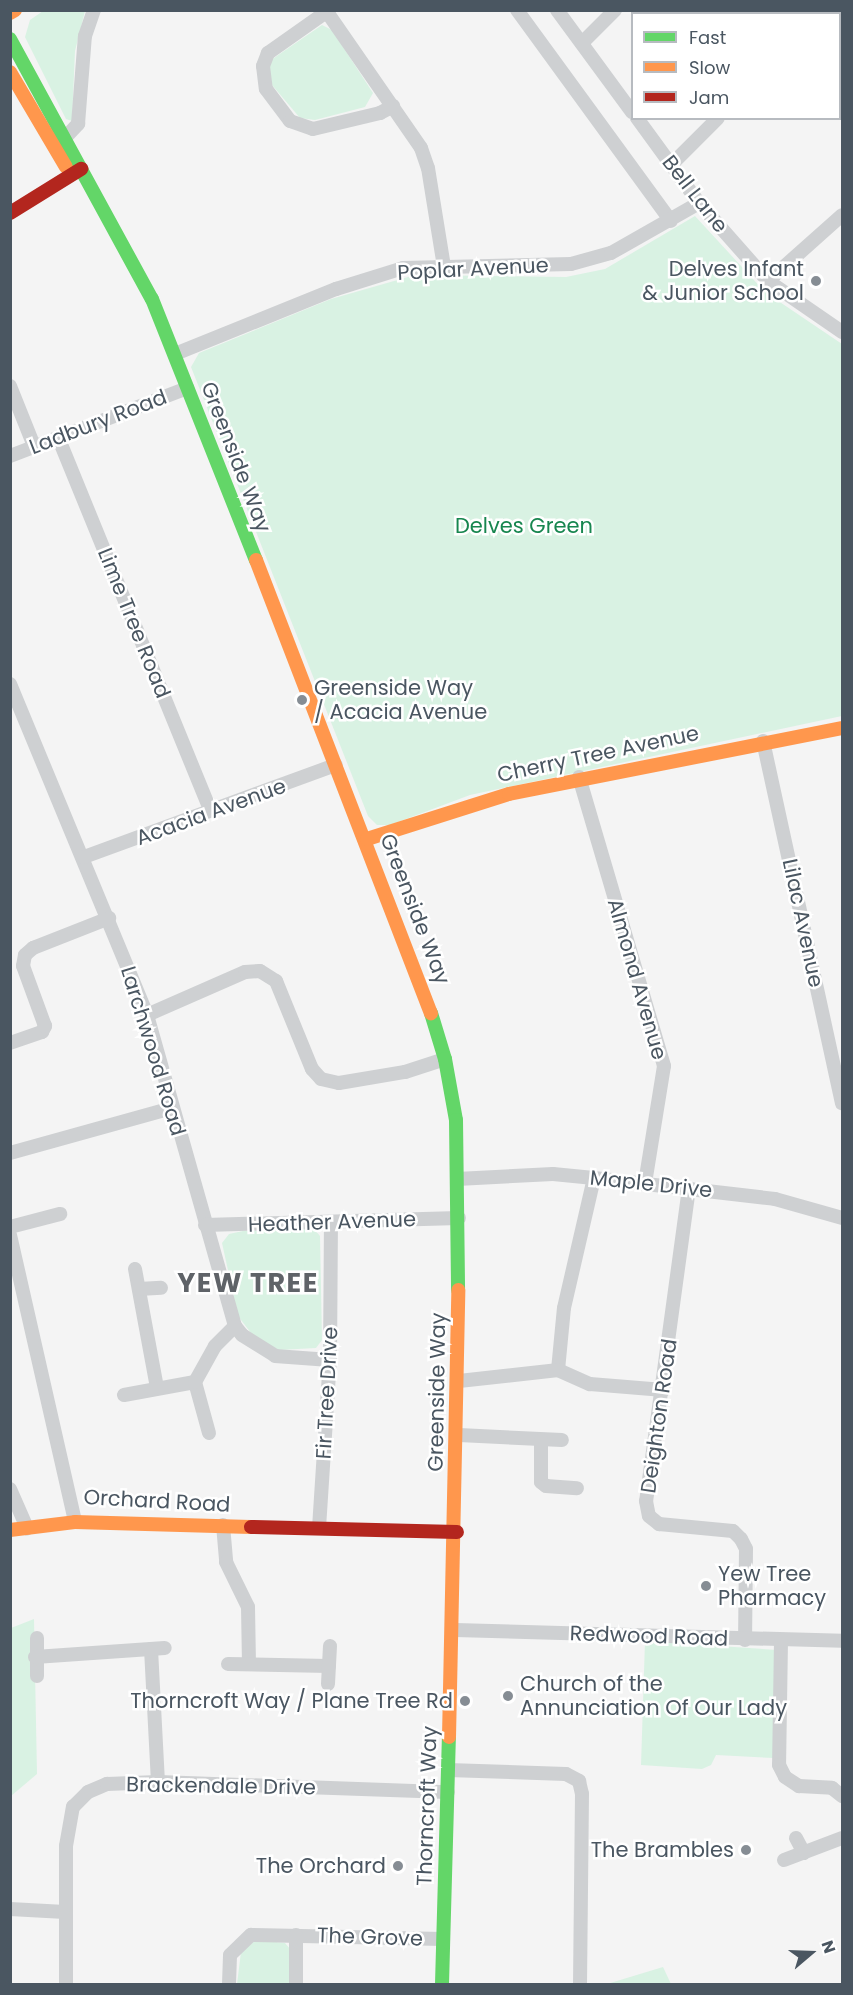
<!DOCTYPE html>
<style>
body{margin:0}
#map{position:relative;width:853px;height:1995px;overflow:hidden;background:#f4f4f4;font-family:Poppins,sans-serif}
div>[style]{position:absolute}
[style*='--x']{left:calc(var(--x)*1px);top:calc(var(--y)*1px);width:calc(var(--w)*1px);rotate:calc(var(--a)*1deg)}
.green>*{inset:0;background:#d9f2e3}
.street>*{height:14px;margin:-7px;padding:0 7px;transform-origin:7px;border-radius:7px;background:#ced0d2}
.fast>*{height:14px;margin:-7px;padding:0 7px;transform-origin:7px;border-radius:7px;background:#63d668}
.slow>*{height:14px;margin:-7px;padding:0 7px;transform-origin:7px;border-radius:7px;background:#ff974d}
.jam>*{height:14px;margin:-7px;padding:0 7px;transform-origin:7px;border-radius:7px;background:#b3261e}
.dots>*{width:16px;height:16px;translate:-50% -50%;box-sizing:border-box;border:3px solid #fff;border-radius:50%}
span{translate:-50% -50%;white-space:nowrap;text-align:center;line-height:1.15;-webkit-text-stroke:5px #fff;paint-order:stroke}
.street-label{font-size:21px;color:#4a5661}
.poi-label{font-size:21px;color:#4a5661}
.right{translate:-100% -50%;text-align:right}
.left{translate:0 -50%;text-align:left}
.park-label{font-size:21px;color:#17864f}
.district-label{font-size:27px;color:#5f6368;font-weight:700;letter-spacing:1.5px}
.frame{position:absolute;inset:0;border:12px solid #4a5661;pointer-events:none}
.legend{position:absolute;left:631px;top:12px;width:210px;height:108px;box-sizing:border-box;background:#fff;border:2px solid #b7bbc0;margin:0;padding:8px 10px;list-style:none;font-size:18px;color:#4a5661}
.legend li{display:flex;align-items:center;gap:12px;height:30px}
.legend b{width:30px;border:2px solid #b7bbc0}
.north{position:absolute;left:781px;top:1923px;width:60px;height:60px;-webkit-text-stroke:4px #fff;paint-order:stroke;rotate:71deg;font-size:16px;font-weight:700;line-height:24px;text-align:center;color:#4a5661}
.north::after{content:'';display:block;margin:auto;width:21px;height:27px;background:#4a5661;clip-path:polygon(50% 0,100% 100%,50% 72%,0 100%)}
</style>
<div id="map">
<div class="green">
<div style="clip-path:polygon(43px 11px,85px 11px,75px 51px,72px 121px,66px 119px,25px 37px,30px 20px)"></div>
<div style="clip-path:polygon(322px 25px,332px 30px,373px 93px,365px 107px,315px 120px,300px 118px,272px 85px,268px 62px)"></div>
<div style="clip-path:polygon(695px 216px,765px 292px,842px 344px,842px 716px,470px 795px,390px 825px,377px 825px,368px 816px,191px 367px,199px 353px,331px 299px,415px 275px,566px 277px,605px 269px)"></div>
<div style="clip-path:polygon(314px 1229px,320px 1236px,322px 1340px,316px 1348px,279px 1350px,254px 1337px,238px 1316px,222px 1243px,229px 1234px,243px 1231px)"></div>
<div style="clip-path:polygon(34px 1619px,37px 1774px,11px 1796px,11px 1628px)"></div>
<div style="clip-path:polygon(645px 1641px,777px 1650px,774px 1758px,716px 1755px,711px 1765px,702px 1769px,641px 1765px)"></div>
<div style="clip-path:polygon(256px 1940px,285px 1943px,291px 1950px,291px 1984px,237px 1984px,241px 1952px)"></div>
<div style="clip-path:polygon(663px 1967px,671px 1984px,607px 1984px)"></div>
</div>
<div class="street">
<div style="--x:329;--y:10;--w:75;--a:144.8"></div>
<div style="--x:268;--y:53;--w:14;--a:111"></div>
<div style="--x:263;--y:66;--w:23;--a:83"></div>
<div style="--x:266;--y:89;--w:40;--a:53"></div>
<div style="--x:290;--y:121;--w:24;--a:19"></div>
<div style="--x:313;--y:129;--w:69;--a:-13.4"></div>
<div style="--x:380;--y:113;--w:15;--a:-28"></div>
<div style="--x:517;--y:10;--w:261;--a:53.9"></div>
<div style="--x:557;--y:10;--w:127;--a:53.7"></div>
<div style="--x:327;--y:12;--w:165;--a:55.3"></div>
<div style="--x:421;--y:148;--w:21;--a:71"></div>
<div style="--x:428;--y:168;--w:100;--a:80.8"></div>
<div style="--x:825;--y:14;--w:5;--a:-53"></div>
<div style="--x:582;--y:43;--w:47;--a:-45"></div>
<div style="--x:637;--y:118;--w:105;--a:53.9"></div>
<div style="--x:699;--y:203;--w:104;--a:48.5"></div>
<div style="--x:768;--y:281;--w:90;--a:34.6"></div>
<div style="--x:64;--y:139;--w:21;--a:-47"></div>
<div style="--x:78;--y:124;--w:88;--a:-85.5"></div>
<div style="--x:85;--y:36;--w:28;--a:-71"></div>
<div style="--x:671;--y:165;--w:66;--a:-45"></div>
<div style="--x:768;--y:281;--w:99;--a:-41.7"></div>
<div style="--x:175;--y:354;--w:174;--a:-22"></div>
<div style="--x:336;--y:289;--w:70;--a:-17.4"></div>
<div style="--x:403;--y:268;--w:168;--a:-1.4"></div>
<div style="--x:571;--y:264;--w:41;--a:-15.4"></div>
<div style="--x:611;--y:253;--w:101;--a:-29.6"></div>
<div style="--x:10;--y:386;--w:65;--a:68.2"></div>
<div style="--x:58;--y:437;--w:402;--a:67.8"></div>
<div style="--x:10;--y:456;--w:190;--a:-21"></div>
<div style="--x:10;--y:684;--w:358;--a:67.5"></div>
<div style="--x:147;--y:1015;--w:323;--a:74.2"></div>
<div style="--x:235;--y:1326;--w:11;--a:52"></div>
<div style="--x:242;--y:1335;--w:39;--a:32"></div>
<div style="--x:275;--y:1356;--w:55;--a:4.2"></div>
<div style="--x:763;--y:741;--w:371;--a:77.7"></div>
<div style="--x:579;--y:777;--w:301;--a:73.6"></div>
<div style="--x:664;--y:1066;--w:119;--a:99.2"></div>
<div style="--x:84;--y:857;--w:268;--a:-20.1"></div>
<div style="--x:147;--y:1015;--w:107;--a:-23.7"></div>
<div style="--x:245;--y:972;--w:15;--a:-4"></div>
<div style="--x:260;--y:971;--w:19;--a:32"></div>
<div style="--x:276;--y:981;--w:95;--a:67.8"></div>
<div style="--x:312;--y:1069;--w:13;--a:48"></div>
<div style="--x:321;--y:1079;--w:18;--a:13"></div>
<div style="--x:339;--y:1083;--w:67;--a:-9.5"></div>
<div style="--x:405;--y:1072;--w:42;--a:-18"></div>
<div style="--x:10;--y:1043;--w:34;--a:-19"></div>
<div style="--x:42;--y:1032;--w:7;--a:-63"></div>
<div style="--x:45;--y:1026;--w:64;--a:-110.1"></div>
<div style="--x:23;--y:966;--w:11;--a:-80"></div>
<div style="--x:25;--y:955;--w:11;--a:-41"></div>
<div style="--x:33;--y:948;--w:82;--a:-21.5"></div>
<div style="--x:10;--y:1153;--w:168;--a:-15.5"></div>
<div style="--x:457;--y:1179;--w:96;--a:-3"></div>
<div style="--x:553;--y:1174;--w:41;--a:5.6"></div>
<div style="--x:594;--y:1178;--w:182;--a:6.6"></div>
<div style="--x:775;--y:1199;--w:70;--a:15.8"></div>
<div style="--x:689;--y:1188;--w:316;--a:97.8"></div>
<div style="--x:646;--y:1501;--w:15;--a:79"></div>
<div style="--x:649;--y:1516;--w:13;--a:39"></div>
<div style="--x:659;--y:1524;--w:74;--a:5.4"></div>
<div style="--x:733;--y:1531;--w:11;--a:45"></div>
<div style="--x:741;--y:1539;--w:11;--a:63"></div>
<div style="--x:746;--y:1549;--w:91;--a:90.6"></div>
<div style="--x:205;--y:1225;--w:254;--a:-1.6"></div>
<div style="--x:10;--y:1227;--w:52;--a:-14.6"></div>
<div style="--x:10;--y:1235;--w:294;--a:77.2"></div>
<div style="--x:135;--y:1269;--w:121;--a:79.5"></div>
<div style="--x:139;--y:1289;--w:22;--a:-3"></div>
<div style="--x:558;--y:1370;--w:62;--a:-84.5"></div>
<div style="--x:564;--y:1308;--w:133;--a:-77"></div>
<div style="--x:459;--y:1381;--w:100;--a:-6.3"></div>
<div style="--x:558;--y:1370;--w:35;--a:24"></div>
<div style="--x:590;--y:1384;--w:74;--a:4.6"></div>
<div style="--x:124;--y:1395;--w:72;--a:-10.4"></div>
<div style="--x:209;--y:1433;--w:53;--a:-105.4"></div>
<div style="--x:195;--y:1382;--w:41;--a:-60.9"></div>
<div style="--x:215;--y:1346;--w:28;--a:-45"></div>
<div style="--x:459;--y:1435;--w:103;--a:2.8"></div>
<div style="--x:541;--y:1440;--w:42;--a:90"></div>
<div style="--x:541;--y:1482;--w:6;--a:39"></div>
<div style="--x:546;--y:1486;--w:31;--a:4"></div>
<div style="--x:10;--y:1489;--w:43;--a:66.4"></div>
<div style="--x:223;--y:1525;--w:37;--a:85"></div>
<div style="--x:226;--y:1562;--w:50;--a:63.9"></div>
<div style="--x:248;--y:1607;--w:57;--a:89"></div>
<div style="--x:319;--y:1528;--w:168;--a:-86.3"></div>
<div style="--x:330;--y:1360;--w:137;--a:-89.6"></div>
<div style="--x:455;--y:1630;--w:387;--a:1.6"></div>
<div style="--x:37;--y:1638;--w:38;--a:90"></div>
<div style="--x:781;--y:1641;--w:124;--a:90.9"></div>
<div style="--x:779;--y:1765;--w:13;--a:63"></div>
<div style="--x:785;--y:1777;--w:17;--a:33"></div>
<div style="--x:799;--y:1786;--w:33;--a:3"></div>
<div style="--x:832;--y:1788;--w:13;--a:39"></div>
<div style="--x:151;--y:1649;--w:133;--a:87"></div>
<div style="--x:35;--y:1657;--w:130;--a:-4"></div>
<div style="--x:228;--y:1664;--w:101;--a:1.1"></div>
<div style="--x:328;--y:1684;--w:38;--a:-87"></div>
<div style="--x:448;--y:1770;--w:118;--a:1.9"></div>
<div style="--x:566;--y:1774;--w:15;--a:28"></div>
<div style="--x:579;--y:1781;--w:13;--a:77"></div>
<div style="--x:582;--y:1794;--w:190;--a:90.6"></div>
<div style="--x:796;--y:1838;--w:17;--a:62"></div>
<div style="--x:784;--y:1860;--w:62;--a:-20.8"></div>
<div style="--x:10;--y:1909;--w:55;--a:3.1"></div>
<div style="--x:66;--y:1984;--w:138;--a:-90"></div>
<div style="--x:66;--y:1846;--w:40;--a:-80"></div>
<div style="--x:73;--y:1807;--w:21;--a:-45"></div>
<div style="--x:88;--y:1792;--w:21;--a:-23"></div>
<div style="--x:107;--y:1784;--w:51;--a:-2.2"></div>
<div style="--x:158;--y:1782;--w:290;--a:2"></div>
<div style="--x:229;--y:1984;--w:29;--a:-88"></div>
<div style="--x:230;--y:1955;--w:29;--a:-44"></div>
<div style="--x:251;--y:1935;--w:192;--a:1.2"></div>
<div style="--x:296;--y:1984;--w:49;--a:-90"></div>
</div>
<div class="fast">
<div style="--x:10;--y:39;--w:296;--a:61.4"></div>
<div style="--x:152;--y:299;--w:281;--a:68.3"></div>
<div style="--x:431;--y:1013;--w:48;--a:73.1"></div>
<div style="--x:445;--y:1059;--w:62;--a:79.8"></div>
<div style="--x:456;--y:1120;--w:170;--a:89.3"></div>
<div style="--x:442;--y:1984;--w:247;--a:-88.4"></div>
</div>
<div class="slow">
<div style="--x:10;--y:13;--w:6;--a:-31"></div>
<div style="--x:10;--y:72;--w:110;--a:59.5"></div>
<div style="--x:256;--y:560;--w:486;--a:68.9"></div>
<div style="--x:367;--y:839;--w:149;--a:-17.6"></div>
<div style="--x:509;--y:794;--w:339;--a:-11.2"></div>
<div style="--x:10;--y:1530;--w:65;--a:-7"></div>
<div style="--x:75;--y:1522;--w:176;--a:1.6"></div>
<div style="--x:449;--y:1737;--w:447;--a:-88.8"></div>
</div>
<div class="jam">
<div style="--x:10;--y:213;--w:84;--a:-31.8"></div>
<div style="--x:251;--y:1527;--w:206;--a:1.4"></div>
</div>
<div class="dots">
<div style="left:816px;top:281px;background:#868d94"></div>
<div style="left:302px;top:700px;background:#868d94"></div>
<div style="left:706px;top:1586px;background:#868d94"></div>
<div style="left:508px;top:1696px;background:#868d94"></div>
<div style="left:465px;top:1701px;background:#868d94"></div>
<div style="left:746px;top:1850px;background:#868d94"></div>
<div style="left:398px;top:1866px;background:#868d94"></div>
</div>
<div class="street-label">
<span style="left:695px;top:194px;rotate:52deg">Bell Lane</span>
<span style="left:473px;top:269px;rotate:-3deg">Poplar Avenue</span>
<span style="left:98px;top:422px;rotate:-21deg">Ladbury Road</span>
<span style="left:236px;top:457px;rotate:69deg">Greenside Way</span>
<span style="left:134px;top:623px;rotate:68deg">Lime Tree Road</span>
<span style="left:598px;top:754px;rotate:-12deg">Cherry Tree Avenue</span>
<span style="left:211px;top:812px;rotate:-20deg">Acacia Avenue</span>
<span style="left:415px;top:909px;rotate:69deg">Greenside Way</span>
<span style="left:803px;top:923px;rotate:78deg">Lilac Avenue</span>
<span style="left:637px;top:979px;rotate:74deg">Almond Avenue</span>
<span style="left:153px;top:1051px;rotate:73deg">Larchwood Road</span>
<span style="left:651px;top:1184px;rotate:6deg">Maple Drive</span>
<span style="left:332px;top:1222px;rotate:-2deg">Heather Avenue</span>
<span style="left:437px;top:1392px;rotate:-89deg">Greenside Way</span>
<span style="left:327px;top:1393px;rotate:-87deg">Fir Tree Drive</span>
<span style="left:659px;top:1416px;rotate:-82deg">Deighton Road</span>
<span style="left:157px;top:1501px;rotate:3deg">Orchard Road</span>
<span style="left:649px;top:1636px;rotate:2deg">Redwood Road</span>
<span style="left:221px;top:1786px;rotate:1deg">Brackendale Drive</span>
<span style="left:427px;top:1806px;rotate:-88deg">Thorncroft Way</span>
<span style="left:370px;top:1937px;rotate:2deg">The Grove</span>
</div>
<div class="poi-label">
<span class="right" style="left:804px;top:281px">Delves Infant<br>&amp; Junior School</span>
<span class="left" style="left:314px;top:700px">Greenside Way<br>/ Acacia Avenue</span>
<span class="left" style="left:718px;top:1586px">Yew Tree<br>Pharmacy</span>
<span class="left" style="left:520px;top:1696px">Church of the<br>Annunciation Of Our Lady</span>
<span class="right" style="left:453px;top:1701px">Thorncroft Way / Plane Tree Rd</span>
<span class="right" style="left:734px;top:1850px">The Brambles</span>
<span class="right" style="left:386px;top:1866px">The Orchard</span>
</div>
<div class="park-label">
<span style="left:524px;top:526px">Delves Green</span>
</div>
<div class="district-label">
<span style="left:248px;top:1283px">YEW TREE</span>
</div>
<div class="frame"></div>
<ul class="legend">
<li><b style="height:8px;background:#63d668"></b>Fast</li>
<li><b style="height:8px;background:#ff974d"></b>Slow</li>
<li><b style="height:8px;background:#b3261e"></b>Jam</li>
</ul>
<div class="north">N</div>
</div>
